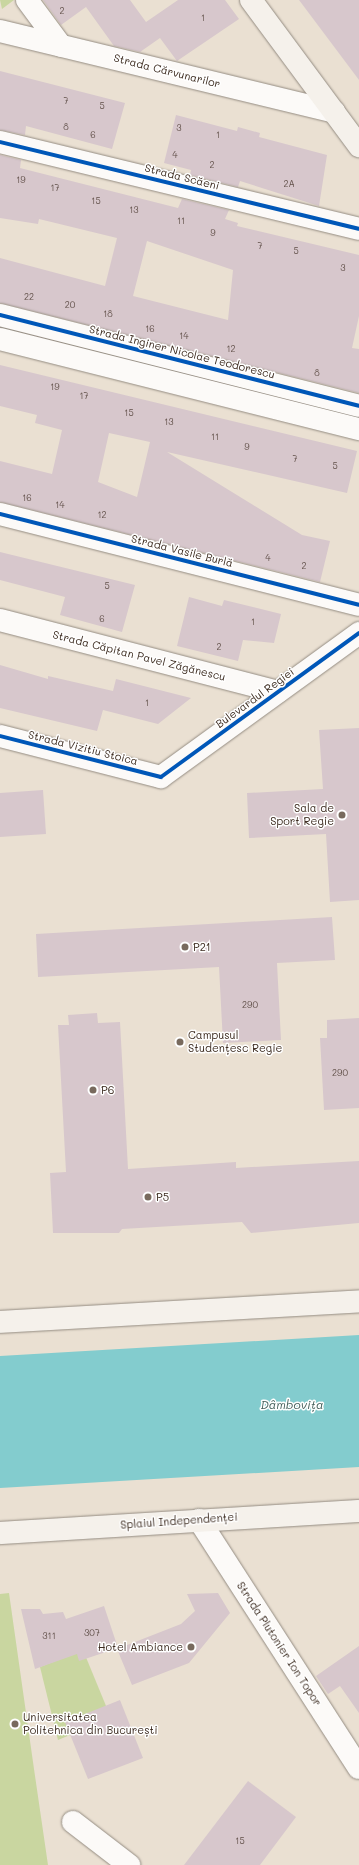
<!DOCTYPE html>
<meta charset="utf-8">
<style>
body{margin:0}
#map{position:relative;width:359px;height:1865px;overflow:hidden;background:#eae0d2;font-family:Mali,sans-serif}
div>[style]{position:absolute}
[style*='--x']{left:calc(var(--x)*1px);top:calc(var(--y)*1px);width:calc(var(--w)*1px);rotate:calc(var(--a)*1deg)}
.green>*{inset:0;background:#c9d6a0}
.water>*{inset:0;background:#83ccce}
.building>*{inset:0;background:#d7c7cc}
.roads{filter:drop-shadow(0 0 1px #948c82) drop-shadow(0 0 1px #948c82)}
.street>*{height:22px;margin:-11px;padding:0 11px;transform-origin:11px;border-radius:11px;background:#fcfaf8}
.secondary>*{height:22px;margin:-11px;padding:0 11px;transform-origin:11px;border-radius:11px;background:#f5f1eb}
.cycleway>*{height:4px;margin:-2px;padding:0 2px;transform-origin:2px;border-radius:2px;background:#0057b8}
.dots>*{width:11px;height:11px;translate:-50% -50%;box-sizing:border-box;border:2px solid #fff;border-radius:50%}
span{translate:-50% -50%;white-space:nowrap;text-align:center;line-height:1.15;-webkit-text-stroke:3px #fff;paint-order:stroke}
.number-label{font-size:9px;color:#62514a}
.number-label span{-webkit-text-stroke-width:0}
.street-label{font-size:11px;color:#3b2a1e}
.poi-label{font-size:11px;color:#3b2a1e}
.right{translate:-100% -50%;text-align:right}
.left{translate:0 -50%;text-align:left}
.water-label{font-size:12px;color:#45605b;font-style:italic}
</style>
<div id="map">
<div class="green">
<div style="clip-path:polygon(0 0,14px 0,2px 9px)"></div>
<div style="clip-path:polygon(9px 1593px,34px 1769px,48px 1865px,0 1865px,0 1594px)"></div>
<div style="clip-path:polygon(83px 1650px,111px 1718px,58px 1740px,40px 1667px)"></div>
</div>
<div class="water">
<div style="clip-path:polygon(359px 1335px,359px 1467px,0 1488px,0 1356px)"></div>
</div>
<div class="building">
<div style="clip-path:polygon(43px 0,130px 0,146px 22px,178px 0,225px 0,239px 19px,177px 61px,160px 38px,140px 52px,114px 46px,86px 7px,61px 25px)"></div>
<div style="clip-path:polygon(299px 0,359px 0,359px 80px)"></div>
<div style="clip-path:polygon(0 71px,125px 103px,112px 149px,26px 126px,25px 135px,0 130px)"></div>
<div style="clip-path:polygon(176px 115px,237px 131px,238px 127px,260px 133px,259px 137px,327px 155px,319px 206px,240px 181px,238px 187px,190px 175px,191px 170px,164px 163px)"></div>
<div style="clip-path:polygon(evenodd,0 155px,21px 160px,20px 168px,178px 208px,182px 199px,229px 210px,225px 219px,238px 223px,237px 226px,359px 255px,359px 316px,352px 348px,359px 349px,359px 393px,0 303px,0 258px,105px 286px,117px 238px,39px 219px,38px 224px,0 218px,0 155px,147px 241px,233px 270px,228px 320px,133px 296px,147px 241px)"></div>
<div style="clip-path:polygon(evenodd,0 365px,357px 451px,347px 493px,167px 452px,302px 535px,330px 541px,320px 582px,0 502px,0 461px,52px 474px,62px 430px,35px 423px,37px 415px,0 406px,0 365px,109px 433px,150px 442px,137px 497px,98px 482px,109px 433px)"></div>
<div style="clip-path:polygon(0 552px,135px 585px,122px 632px,60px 615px,65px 597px,0 580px)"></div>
<div style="clip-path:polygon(189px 597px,222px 606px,224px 600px,281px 614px,274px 643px,243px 640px,238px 661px,177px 646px)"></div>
<div style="clip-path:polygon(0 665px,48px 679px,48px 676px,113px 691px,116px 679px,191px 698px,158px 724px,103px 710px,97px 731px,0 708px)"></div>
<div style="clip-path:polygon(359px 728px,359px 900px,330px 902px,326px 834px,249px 838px,247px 793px,323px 789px,319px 730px)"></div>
<div style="clip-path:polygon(43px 790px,46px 834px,0 837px,0 793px)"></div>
<div style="clip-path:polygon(332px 917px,335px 960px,277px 963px,281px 1040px,223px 1043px,219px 967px,38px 977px,36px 934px)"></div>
<div style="clip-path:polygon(97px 1013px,98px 1023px,120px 1022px,128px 1169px,236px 1162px,236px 1168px,359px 1161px,359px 1223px,251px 1233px,242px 1222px,122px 1229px,119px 1233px,53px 1233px,50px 1173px,66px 1172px,58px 1025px,69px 1025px,68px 1015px)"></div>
<div style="clip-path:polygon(359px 1018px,359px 1108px,324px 1110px,320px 1038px,327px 1038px,327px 1020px)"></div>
<div style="clip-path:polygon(218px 1593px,230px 1613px,189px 1663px,132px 1685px,117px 1649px,181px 1624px,195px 1611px,187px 1594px)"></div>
<div style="clip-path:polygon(104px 1606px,118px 1648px,79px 1661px,77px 1654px,35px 1669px,21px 1609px,40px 1609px,43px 1614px,63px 1612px,66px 1619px)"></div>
<div style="clip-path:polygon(359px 1646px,359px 1713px,340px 1686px,328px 1694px,316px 1676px)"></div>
<div style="clip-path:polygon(120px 1700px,143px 1758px,88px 1779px,65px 1722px)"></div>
<div style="clip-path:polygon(248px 1781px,296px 1817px,260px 1865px,184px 1865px)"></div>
</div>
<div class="roads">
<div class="street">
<div style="--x:27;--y:0;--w:57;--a:53.5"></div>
<div style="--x:0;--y:31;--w:344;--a:13.6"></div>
<div style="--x:0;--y:142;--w:369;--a:13.6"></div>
<div style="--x:0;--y:315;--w:370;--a:14.2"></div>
<div style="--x:0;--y:339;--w:370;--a:14.1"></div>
<div style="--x:0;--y:514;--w:370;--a:14.2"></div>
<div style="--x:0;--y:620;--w:287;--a:14.5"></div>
<div style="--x:0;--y:736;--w:166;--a:14.3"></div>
<div style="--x:161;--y:777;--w:245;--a:-36"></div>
<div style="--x:199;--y:1520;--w:295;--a:57.2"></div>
<div style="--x:73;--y:1822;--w:71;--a:37.5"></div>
</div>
<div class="secondary">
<div style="--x:251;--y:0;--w:182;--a:53.5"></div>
<div style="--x:0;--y:1322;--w:360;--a:-3.3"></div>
<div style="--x:0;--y:1533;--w:360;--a:-3.5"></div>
</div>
</div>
<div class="cycleway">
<div style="--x:0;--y:142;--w:369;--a:13.6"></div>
<div style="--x:0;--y:315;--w:370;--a:14.2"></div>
<div style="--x:0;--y:514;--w:370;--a:14.2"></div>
<div style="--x:0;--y:736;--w:166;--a:14.3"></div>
<div style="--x:161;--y:777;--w:245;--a:-36"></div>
</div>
<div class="dots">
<div style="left:342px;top:815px;background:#786a5d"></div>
<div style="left:185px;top:947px;background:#786a5d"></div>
<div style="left:180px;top:1042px;background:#786a5d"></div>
<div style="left:93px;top:1090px;background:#786a5d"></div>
<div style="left:148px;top:1197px;background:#786a5d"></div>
<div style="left:191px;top:1647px;background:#786a5d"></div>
<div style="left:15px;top:1724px;background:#786a5d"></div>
</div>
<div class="number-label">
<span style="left:62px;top:11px">2</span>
<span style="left:203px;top:18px">1</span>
<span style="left:66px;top:101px">7</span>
<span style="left:102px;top:106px">5</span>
<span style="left:66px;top:127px">8</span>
<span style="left:179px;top:128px">3</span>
<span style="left:93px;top:135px">6</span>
<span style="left:218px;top:135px">1</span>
<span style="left:175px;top:155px">4</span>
<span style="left:212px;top:165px">2</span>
<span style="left:21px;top:180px">19</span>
<span style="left:289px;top:184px">2A</span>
<span style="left:55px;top:188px">17</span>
<span style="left:96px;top:201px">15</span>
<span style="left:134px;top:210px">13</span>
<span style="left:181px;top:221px">11</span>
<span style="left:213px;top:233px">9</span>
<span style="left:260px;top:246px">7</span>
<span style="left:296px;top:251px">5</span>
<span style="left:343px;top:268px">3</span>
<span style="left:29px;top:297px">22</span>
<span style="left:70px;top:305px">20</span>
<span style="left:108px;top:314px">18</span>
<span style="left:150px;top:329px">16</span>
<span style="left:184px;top:336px">14</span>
<span style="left:231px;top:349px">12</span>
<span style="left:317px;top:373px">8</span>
<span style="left:55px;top:387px">19</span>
<span style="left:84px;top:396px">17</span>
<span style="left:129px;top:413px">15</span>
<span style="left:169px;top:422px">13</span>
<span style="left:215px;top:437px">11</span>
<span style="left:247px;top:447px">9</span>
<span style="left:295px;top:459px">7</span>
<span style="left:335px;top:466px">5</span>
<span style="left:27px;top:498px">16</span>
<span style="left:60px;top:505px">14</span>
<span style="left:102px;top:515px">12</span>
<span style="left:268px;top:558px">4</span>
<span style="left:304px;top:566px">2</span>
<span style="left:107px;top:586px">5</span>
<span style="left:102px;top:619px">6</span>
<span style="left:253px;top:622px">1</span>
<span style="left:219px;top:647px">2</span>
<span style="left:147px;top:703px">1</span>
<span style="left:250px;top:1005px">290</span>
<span style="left:340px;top:1073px">290</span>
<span style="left:92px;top:1633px">307</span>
<span style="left:49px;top:1636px">311</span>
<span style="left:240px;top:1841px">15</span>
</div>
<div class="street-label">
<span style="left:167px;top:71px;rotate:14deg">Strada Cărvunarilor</span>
<span style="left:182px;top:177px;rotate:14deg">Strada Scăeni</span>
<span style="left:182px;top:352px;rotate:14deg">Strada Inginer Nicolae Teodorescu</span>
<span style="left:182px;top:551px;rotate:14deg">Strada Vasile Burlă</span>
<span style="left:139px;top:656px;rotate:14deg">Strada Căpitan Pavel Zăgănescu</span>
<span style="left:255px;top:698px;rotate:-36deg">Bulevardul Regiei</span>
<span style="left:83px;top:748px;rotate:14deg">Strada Vizitiu Stoica</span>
<span style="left:179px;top:1521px;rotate:-4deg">Splaiul Independenței</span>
<span style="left:279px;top:1644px;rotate:57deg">Strada Plutonier Ion Topor</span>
</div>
<div class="poi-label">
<span class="right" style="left:334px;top:815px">Sala de<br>Sport Regie</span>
<span class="left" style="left:193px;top:947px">P21</span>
<span class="left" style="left:188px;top:1042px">Campusul<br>Studențesc Regie</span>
<span class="left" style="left:101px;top:1090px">P6</span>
<span class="left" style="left:156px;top:1197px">P5</span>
<span class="right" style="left:183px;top:1647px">Hotel Ambiance</span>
<span class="left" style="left:23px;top:1724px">Universitatea<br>Politehnica din București</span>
</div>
<div class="water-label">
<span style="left:292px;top:1405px">Dâmbovița</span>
</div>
</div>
